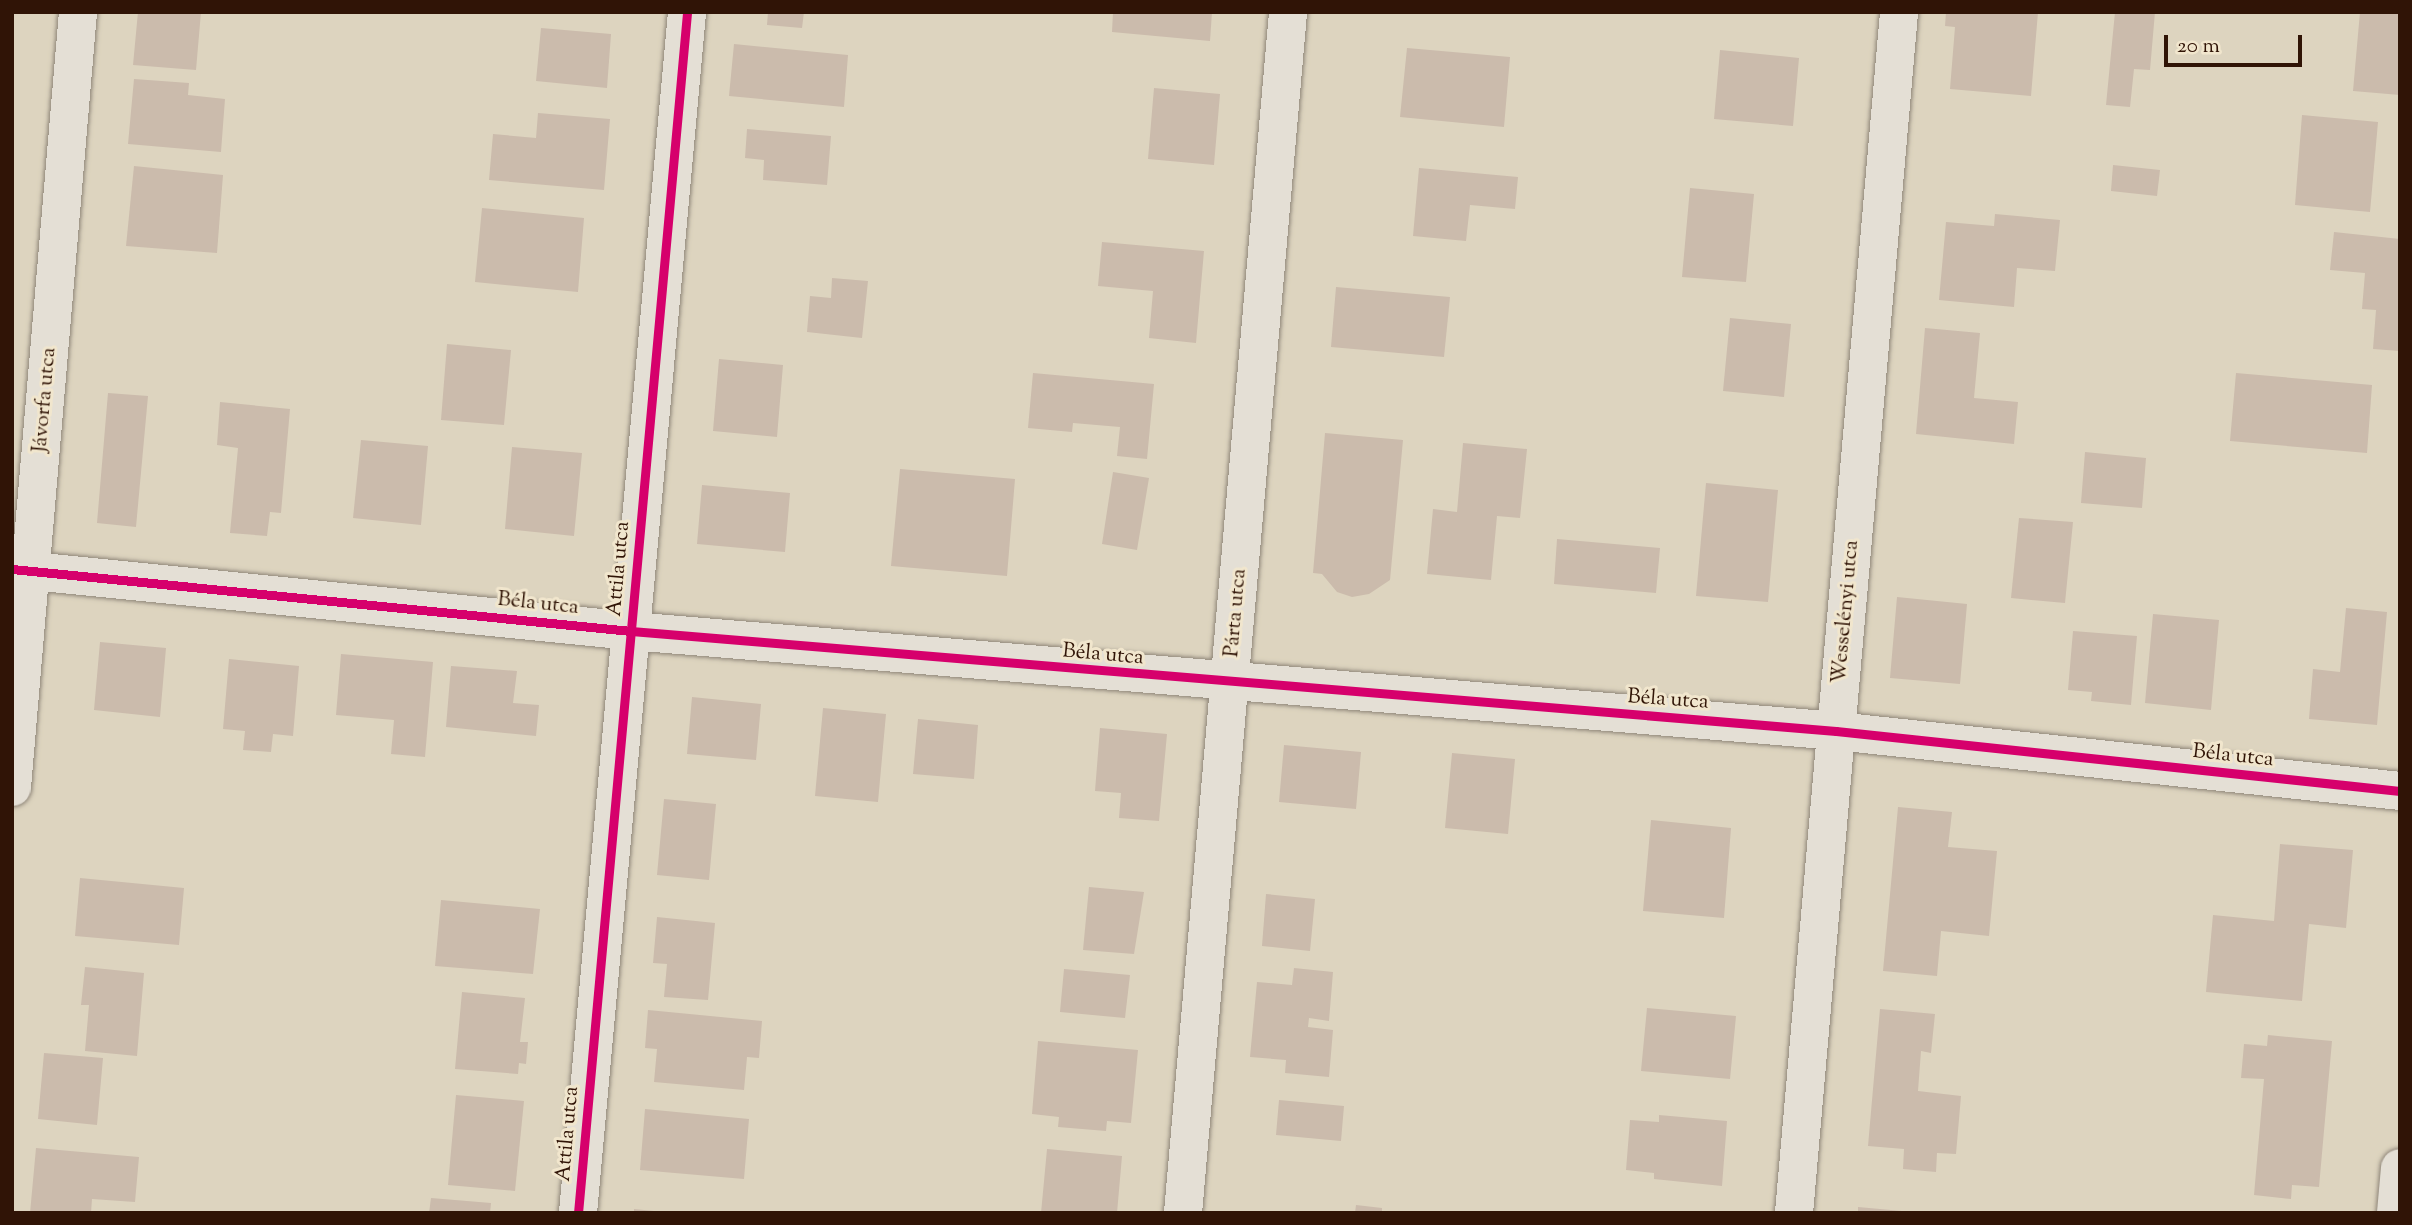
<!DOCTYPE html>
<meta charset="utf-8">
<style>
body{margin:0}
#map{position:relative;width:2412px;height:1225px;overflow:hidden;background:#ddd4bf;font-family:"Sorts Mill Goudy",serif}
div>[style]{position:absolute}
[style*='--x']{left:calc(var(--x)*1px);top:calc(var(--y)*1px);width:calc(var(--w)*1px);rotate:calc(var(--a)*1deg)}
.building>*{inset:0;background:#cbbbac}
.roads{filter:drop-shadow(0 0 2px #8f8679) drop-shadow(0 0 2px #8f8679)}
.minor>*{height:38px;margin:-19px;padding:0 19px;transform-origin:19px;border-radius:19px;background:#e4dfd5}
.cycleway>*{height:9px;margin:-4.5px;padding:0 4.5px;transform-origin:4.5px;border-radius:4.5px;background:#d6006c}
span{translate:-50% -50%;white-space:nowrap;text-align:center;line-height:1.15;-webkit-text-stroke:6px #f1e6cd;paint-order:stroke}
.street-label{font-size:21px;color:#301406}
.frame{position:absolute;inset:0;border:14px solid #301406;pointer-events:none}
.scale{position:absolute;left:2164px;top:35px;width:138px;height:32px;box-sizing:border-box;border:4px solid #301406;border-top:0;padding-left:9px;font-size:21px;line-height:24px;white-space:nowrap;color:#301406;-webkit-text-stroke:5px #f1e6cd;paint-order:stroke}
</style>
<div id="map">
<div class="building">
<div style="clip-path:polygon(138px 12px,201px 12px,196px 70px,133px 65px)"></div>
<div style="clip-path:polygon(768px 12px,804px 12px,802px 28px,767px 25px)"></div>
<div style="clip-path:polygon(1113px 12px,1212px 12px,1210px 41px,1112px 32px)"></div>
<div style="clip-path:polygon(1946px 12px,2038px 12px,2031px 96px,1950px 89px,1955px 27px,1945px 26px)"></div>
<div style="clip-path:polygon(2115px 12px,2155px 12px,2150px 70px,2134px 69px,2130px 107px,2106px 105px)"></div>
<div style="clip-path:polygon(2360px 12px,2400px 12px,2400px 95px,2353px 91px)"></div>
<div style="clip-path:polygon(541px 28px,611px 34px,607px 88px,536px 81px)"></div>
<div style="clip-path:polygon(734px 44px,848px 55px,844px 107px,729px 96px)"></div>
<div style="clip-path:polygon(1407px 48px,1510px 57px,1504px 127px,1400px 117px)"></div>
<div style="clip-path:polygon(1720px 50px,1799px 58px,1793px 126px,1714px 119px)"></div>
<div style="clip-path:polygon(134px 79px,189px 83px,188px 95px,225px 99px,221px 152px,128px 144px)"></div>
<div style="clip-path:polygon(1154px 88px,1220px 94px,1214px 165px,1148px 159px)"></div>
<div style="clip-path:polygon(538px 113px,610px 119px,604px 190px,489px 180px,493px 134px,536px 138px)"></div>
<div style="clip-path:polygon(2302px 115px,2378px 122px,2370px 212px,2295px 205px)"></div>
<div style="clip-path:polygon(747px 129px,831px 136px,827px 185px,763px 180px,764px 160px,745px 158px)"></div>
<div style="clip-path:polygon(2113px 165px,2160px 170px,2157px 196px,2111px 191px)"></div>
<div style="clip-path:polygon(134px 166px,223px 175px,217px 253px,126px 246px)"></div>
<div style="clip-path:polygon(1419px 168px,1518px 177px,1515px 209px,1470px 205px,1466px 241px,1413px 236px)"></div>
<div style="clip-path:polygon(1690px 188px,1754px 194px,1746px 282px,1682px 277px)"></div>
<div style="clip-path:polygon(482px 208px,584px 218px,578px 292px,475px 282px)"></div>
<div style="clip-path:polygon(1995px 214px,2060px 220px,2055px 271px,2017px 268px,2014px 307px,1939px 300px,1946px 222px,1994px 226px)"></div>
<div style="clip-path:polygon(2334px 232px,2400px 239px,2400px 351px,2373px 349px,2376px 310px,2362px 309px,2365px 273px,2330px 270px)"></div>
<div style="clip-path:polygon(1102px 242px,1204px 251px,1196px 343px,1149px 338px,1153px 291px,1098px 286px)"></div>
<div style="clip-path:polygon(832px 278px,868px 281px,862px 338px,807px 332px,810px 296px,831px 298px)"></div>
<div style="clip-path:polygon(1336px 287px,1450px 297px,1444px 357px,1331px 347px)"></div>
<div style="clip-path:polygon(1730px 318px,1791px 324px,1784px 397px,1723px 391px)"></div>
<div style="clip-path:polygon(1925px 328px,1980px 333px,1974px 398px,2018px 402px,2014px 444px,1916px 434px)"></div>
<div style="clip-path:polygon(447px 344px,511px 350px,504px 425px,441px 420px)"></div>
<div style="clip-path:polygon(719px 359px,783px 365px,777px 437px,713px 431px)"></div>
<div style="clip-path:polygon(1033px 373px,1154px 384px,1147px 459px,1117px 456px,1120px 427px,1073px 423px,1072px 432px,1028px 428px)"></div>
<div style="clip-path:polygon(2236px 373px,2372px 385px,2367px 453px,2230px 441px)"></div>
<div style="clip-path:polygon(108px 393px,148px 396px,136px 527px,97px 523px)"></div>
<div style="clip-path:polygon(220px 402px,290px 409px,281px 513px,270px 512px,267px 536px,230px 533px,238px 448px,217px 445px)"></div>
<div style="clip-path:polygon(1325px 433px,1403px 440px,1390px 580px,1369px 594px,1352px 597px,1337px 592px,1322px 574px,1313px 573px)"></div>
<div style="clip-path:polygon(361px 440px,428px 446px,421px 525px,353px 518px)"></div>
<div style="clip-path:polygon(1463px 443px,1527px 449px,1520px 518px,1497px 516px,1491px 580px,1427px 574px,1433px 509px,1457px 512px)"></div>
<div style="clip-path:polygon(512px 447px,582px 453px,574px 536px,505px 529px)"></div>
<div style="clip-path:polygon(2085px 452px,2146px 458px,2142px 508px,2081px 503px)"></div>
<div style="clip-path:polygon(900px 469px,1015px 479px,1007px 576px,891px 566px)"></div>
<div style="clip-path:polygon(1113px 472px,1149px 478px,1137px 550px,1102px 544px)"></div>
<div style="clip-path:polygon(1706px 483px,1778px 490px,1768px 602px,1696px 596px)"></div>
<div style="clip-path:polygon(702px 485px,790px 493px,785px 552px,697px 544px)"></div>
<div style="clip-path:polygon(2019px 518px,2073px 522px,2065px 603px,2011px 598px)"></div>
<div style="clip-path:polygon(1557px 539px,1660px 548px,1656px 593px,1554px 584px)"></div>
<div style="clip-path:polygon(1897px 597px,1967px 604px,1960px 684px,1890px 678px)"></div>
<div style="clip-path:polygon(2346px 608px,2387px 612px,2377px 725px,2309px 719px,2313px 669px,2340px 672px)"></div>
<div style="clip-path:polygon(2153px 614px,2219px 620px,2211px 710px,2145px 703px)"></div>
<div style="clip-path:polygon(2073px 631px,2137px 636px,2131px 705px,2091px 701px,2092px 692px,2068px 690px)"></div>
<div style="clip-path:polygon(100px 642px,166px 648px,160px 717px,94px 710px)"></div>
<div style="clip-path:polygon(341px 654px,433px 662px,425px 757px,391px 754px,394px 720px,336px 715px)"></div>
<div style="clip-path:polygon(229px 659px,299px 666px,293px 736px,273px 734px,271px 752px,243px 750px,245px 731px,223px 729px)"></div>
<div style="clip-path:polygon(451px 666px,517px 671px,513px 703px,539px 705px,536px 736px,446px 727px)"></div>
<div style="clip-path:polygon(692px 697px,761px 704px,756px 760px,687px 754px)"></div>
<div style="clip-path:polygon(823px 708px,886px 714px,878px 802px,815px 796px)"></div>
<div style="clip-path:polygon(918px 719px,978px 725px,974px 779px,913px 774px)"></div>
<div style="clip-path:polygon(1100px 728px,1167px 734px,1159px 821px,1119px 818px,1121px 793px,1095px 791px)"></div>
<div style="clip-path:polygon(1284px 745px,1361px 752px,1356px 809px,1279px 802px)"></div>
<div style="clip-path:polygon(1452px 753px,1515px 759px,1508px 834px,1445px 828px)"></div>
<div style="clip-path:polygon(664px 799px,716px 804px,709px 880px,657px 875px)"></div>
<div style="clip-path:polygon(1898px 807px,1952px 812px,1948px 847px,1997px 851px,1989px 936px,1941px 931px,1937px 976px,1883px 971px)"></div>
<div style="clip-path:polygon(1651px 820px,1731px 828px,1724px 918px,1643px 911px)"></div>
<div style="clip-path:polygon(2280px 844px,2353px 850px,2346px 928px,2309px 924px,2302px 1001px,2206px 992px,2213px 915px,2274px 921px)"></div>
<div style="clip-path:polygon(80px 878px,184px 888px,179px 945px,75px 936px)"></div>
<div style="clip-path:polygon(1089px 887px,1144px 892px,1134px 954px,1083px 950px)"></div>
<div style="clip-path:polygon(1266px 894px,1315px 899px,1310px 951px,1262px 946px)"></div>
<div style="clip-path:polygon(441px 900px,540px 909px,533px 974px,435px 966px)"></div>
<div style="clip-path:polygon(657px 917px,715px 923px,708px 1000px,664px 997px,667px 964px,653px 963px)"></div>
<div style="clip-path:polygon(85px 967px,144px 973px,137px 1056px,85px 1051px,89px 1005px,81px 1005px)"></div>
<div style="clip-path:polygon(1294px 968px,1333px 972px,1329px 1021px,1309px 1018px,1308px 1027px,1333px 1030px,1329px 1077px,1285px 1073px,1286px 1060px,1250px 1057px,1257px 982px,1292px 985px)"></div>
<div style="clip-path:polygon(1064px 969px,1130px 975px,1125px 1018px,1060px 1012px)"></div>
<div style="clip-path:polygon(462px 992px,525px 998px,520px 1042px,528px 1042px,526px 1064px,519px 1063px,518px 1074px,455px 1069px)"></div>
<div style="clip-path:polygon(1647px 1008px,1736px 1016px,1730px 1079px,1641px 1071px)"></div>
<div style="clip-path:polygon(1880px 1009px,1935px 1014px,1931px 1053px,1921px 1051px,1918px 1091px,1961px 1096px,1956px 1154px,1937px 1153px,1936px 1172px,1903px 1169px,1904px 1149px,1868px 1146px)"></div>
<div style="clip-path:polygon(648px 1010px,762px 1021px,759px 1058px,747px 1057px,744px 1090px,654px 1082px,657px 1049px,645px 1048px)"></div>
<div style="clip-path:polygon(2268px 1035px,2332px 1041px,2319px 1187px,2292px 1185px,2291px 1199px,2254px 1195px,2264px 1079px,2241px 1078px,2244px 1044px,2267px 1046px)"></div>
<div style="clip-path:polygon(1038px 1041px,1138px 1050px,1131px 1123px,1107px 1121px,1106px 1131px,1058px 1127px,1059px 1117px,1032px 1114px)"></div>
<div style="clip-path:polygon(44px 1053px,103px 1058px,97px 1125px,38px 1119px)"></div>
<div style="clip-path:polygon(456px 1095px,524px 1101px,515px 1191px,448px 1185px)"></div>
<div style="clip-path:polygon(1279px 1100px,1344px 1106px,1341px 1141px,1276px 1135px)"></div>
<div style="clip-path:polygon(645px 1109px,749px 1119px,744px 1179px,640px 1170px)"></div>
<div style="clip-path:polygon(1659px 1115px,1727px 1121px,1722px 1186px,1654px 1179px,1654px 1173px,1626px 1170px,1630px 1120px,1659px 1122px)"></div>
<div style="clip-path:polygon(36px 1148px,139px 1157px,135px 1202px,92px 1199px,91px 1213px,30px 1213px)"></div>
<div style="clip-path:polygon(1047px 1149px,1122px 1156px,1117px 1213px,1041px 1213px)"></div>
<div style="clip-path:polygon(431px 1198px,491px 1203px,490px 1213px,429px 1213px)"></div>
<div style="clip-path:polygon(1356px 1205px,1382px 1208px,1382px 1213px,1355px 1213px)"></div>
<div style="clip-path:polygon(1858px 1207px,1902px 1211px,1902px 1213px,1858px 1213px)"></div>
<div style="clip-path:polygon(634px 1209px,654px 1211px,654px 1213px,634px 1213px)"></div>
</div>
<div class="roads">
<div class="minor">
<div style="--x:12;--y:569;--w:622;--a:5.72"></div>
<div style="--x:631;--y:631;--w:1209;--a:4.74"></div>
<div style="--x:1836;--y:731;--w:567;--a:6.07"></div>
<div style="--x:12;--y:787;--w:778;--a:-85.13"></div>
<div style="--x:578;--y:1213;--w:1206;--a:-84.81"></div>
<div style="--x:1183;--y:1213;--w:1206;--a:-85"></div>
<div style="--x:1794;--y:1213;--w:1206;--a:-85"></div>
<div style="--x:2396;--y:1213;--w:45;--a:-84.9"></div>
</div>
</div>
<div class="cycleway">
<div style="--x:12;--y:569;--w:622;--a:5.72"></div>
<div style="--x:631;--y:631;--w:1209;--a:4.74"></div>
<div style="--x:1836;--y:731;--w:567;--a:6.07"></div>
<div style="--x:578;--y:1213;--w:1206;--a:-84.81"></div>
</div>
<div class="street-label">
<span style="left:45px;top:400px;rotate:-85deg">Jávorfa utca</span>
<span style="left:619px;top:569px;rotate:-85deg">Attila utca</span>
<span style="left:538px;top:604px;rotate:6deg">Béla utca</span>
<span style="left:1846px;top:612px;rotate:-85deg">Wesselényi utca</span>
<span style="left:1236px;top:613px;rotate:-85deg">Párta utca</span>
<span style="left:1103px;top:655px;rotate:5deg">Béla utca</span>
<span style="left:1668px;top:700px;rotate:4deg">Béla utca</span>
<span style="left:2233px;top:756px;rotate:6deg">Béla utca</span>
<span style="left:568px;top:1134px;rotate:-85deg">Attila utca</span>
</div>
<div class="frame"></div>
<div class="scale">20 m</div>
</div>
